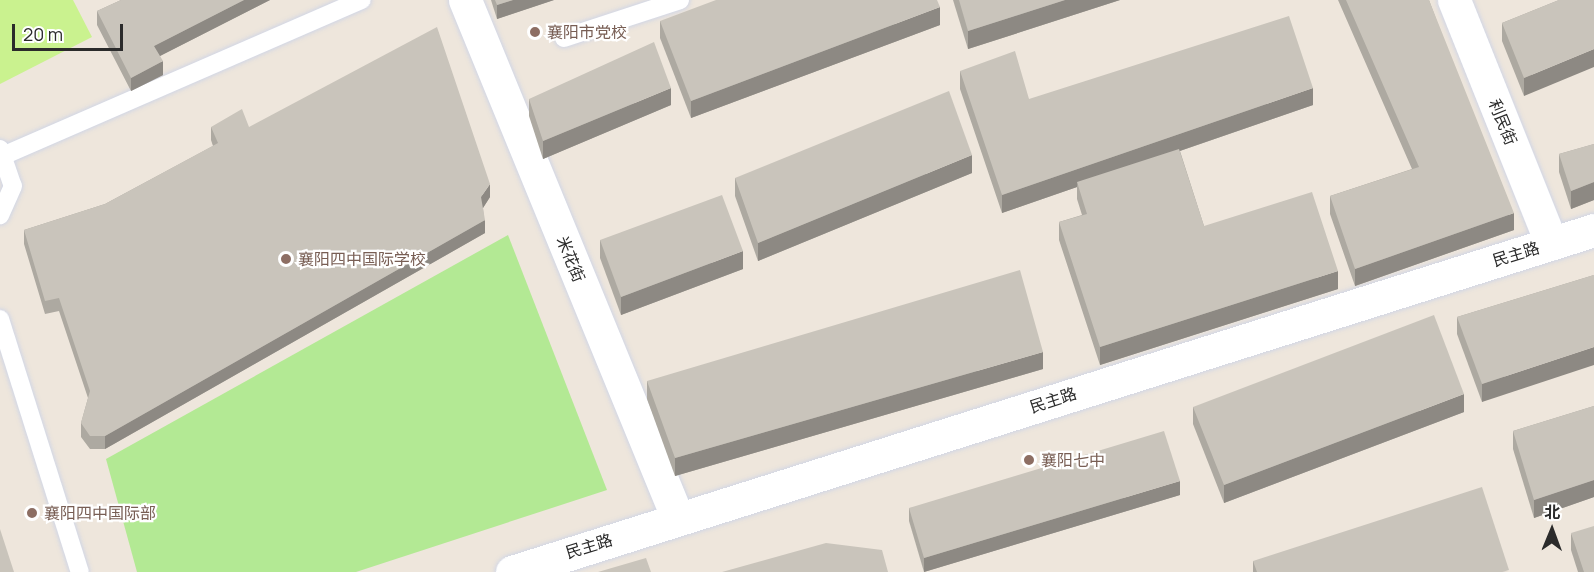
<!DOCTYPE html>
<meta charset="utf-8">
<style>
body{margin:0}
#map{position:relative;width:1594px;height:572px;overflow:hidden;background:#eee6dc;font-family:Manrope,"Noto Sans SC",sans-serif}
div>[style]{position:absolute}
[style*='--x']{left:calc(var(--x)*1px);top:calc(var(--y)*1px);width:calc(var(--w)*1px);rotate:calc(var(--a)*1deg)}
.green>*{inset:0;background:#b3e994}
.pitch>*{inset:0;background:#caf28f}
.roads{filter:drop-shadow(0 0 2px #d1d6e5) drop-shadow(0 0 2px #d1d6e5)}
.service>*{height:18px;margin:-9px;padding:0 9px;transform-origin:9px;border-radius:9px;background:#fff}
.minor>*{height:33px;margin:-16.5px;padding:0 16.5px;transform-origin:16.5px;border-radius:16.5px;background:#fff}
.wall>*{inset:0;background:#ada9a1}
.shaded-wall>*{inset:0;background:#8d8983}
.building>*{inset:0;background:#c9c4bb}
.dots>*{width:16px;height:16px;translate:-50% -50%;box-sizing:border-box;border:3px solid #fff;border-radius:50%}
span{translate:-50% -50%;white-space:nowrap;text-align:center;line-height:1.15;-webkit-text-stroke:4.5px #fff;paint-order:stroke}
.education-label{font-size:16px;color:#785e54}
.left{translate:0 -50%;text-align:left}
.street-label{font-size:16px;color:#2b2b2b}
.north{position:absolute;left:1522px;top:500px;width:60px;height:60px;-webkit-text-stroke:4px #fff;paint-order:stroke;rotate:1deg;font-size:16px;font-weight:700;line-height:24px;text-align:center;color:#2b2b2b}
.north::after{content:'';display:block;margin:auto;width:21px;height:27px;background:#2b2b2b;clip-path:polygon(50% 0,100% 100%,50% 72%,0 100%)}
.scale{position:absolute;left:12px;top:24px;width:111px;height:27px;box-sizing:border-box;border:3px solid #2b2b2b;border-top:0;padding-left:8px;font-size:18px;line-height:21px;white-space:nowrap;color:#2b2b2b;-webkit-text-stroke:4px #fff;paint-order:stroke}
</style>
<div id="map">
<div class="green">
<div style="clip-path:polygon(508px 235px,607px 490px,356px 572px,137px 572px,106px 459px)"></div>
</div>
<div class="pitch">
<div style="clip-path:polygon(0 0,73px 0,92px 37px,0 84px)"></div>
</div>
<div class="roads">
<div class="service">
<div style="--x:564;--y:38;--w:122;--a:-18.1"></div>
<div style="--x:0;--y:149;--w:39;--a:71"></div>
<div style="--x:13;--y:186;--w:32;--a:114"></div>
<div style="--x:5;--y:155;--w:389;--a:-23.5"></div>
<div style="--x:0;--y:319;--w:265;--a:72.5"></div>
</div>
<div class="minor">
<div style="--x:465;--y:0;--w:561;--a:67.69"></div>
<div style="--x:1454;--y:0;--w:262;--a:68.2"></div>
<div style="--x:512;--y:572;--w:1135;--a:-17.54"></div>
</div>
</div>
<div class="wall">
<div style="clip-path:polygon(121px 0,270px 0,160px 56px,163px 75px,131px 91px,97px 25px,97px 11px)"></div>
<div style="clip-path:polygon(491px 0,554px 0,497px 19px)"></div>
<div style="clip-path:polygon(953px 0,1120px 0,968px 49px)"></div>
<div style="clip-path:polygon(1338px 0,1429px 0,1514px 230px,1355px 286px,1330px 214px,1330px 196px,1412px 169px)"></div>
<div style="clip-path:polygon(1559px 0,1524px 96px,1502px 41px,1502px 23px)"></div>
<div style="clip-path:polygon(660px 21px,940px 25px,691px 118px,660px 38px)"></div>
<div style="clip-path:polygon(960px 71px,1029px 99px,1313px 105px,1180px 151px,1204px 226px,1338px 289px,1100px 365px,1059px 240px,1059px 222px,1082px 215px,1077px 199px,1077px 187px,1002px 213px,960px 89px)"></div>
<div style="clip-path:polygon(529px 99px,671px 105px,543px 159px,529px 116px)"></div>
<div style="clip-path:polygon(211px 127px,249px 127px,490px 197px,483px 208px,485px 233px,105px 449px,90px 449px,81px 437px,81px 423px,88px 398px,59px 311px,45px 314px,24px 244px,24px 230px,105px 204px,213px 146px,211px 140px)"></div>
<div style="clip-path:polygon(1594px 144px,1594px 200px,1571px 209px,1559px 172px,1559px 154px)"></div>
<div style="clip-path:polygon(972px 173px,758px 261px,735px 196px,735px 178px)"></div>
<div style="clip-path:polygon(600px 240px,743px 269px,621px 315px,600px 258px)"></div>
<div style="clip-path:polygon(1594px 275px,1482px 402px,1457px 334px,1457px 317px)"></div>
<div style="clip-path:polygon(1043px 369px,675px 476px,647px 399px,647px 381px)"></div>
<div style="clip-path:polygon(1594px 406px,1594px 497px,1534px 518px,1513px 449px,1513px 431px)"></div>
<div style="clip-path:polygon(1193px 407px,1464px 412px,1224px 503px,1193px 424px)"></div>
<div style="clip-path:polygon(1180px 495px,924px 572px,909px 521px,909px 508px)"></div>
<div style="clip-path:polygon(1571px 533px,1594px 572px,1578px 572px,1571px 550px)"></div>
<div style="clip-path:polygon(1253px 561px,1509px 572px,1253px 572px)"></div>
</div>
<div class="shaded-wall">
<div style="clip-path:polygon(244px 0,270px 0,154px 59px,154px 46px)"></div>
<div style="clip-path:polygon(513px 0,554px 0,497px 19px,497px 5px)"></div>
<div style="clip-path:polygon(1065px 0,1120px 0,968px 49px,968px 31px)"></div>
<div style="clip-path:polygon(940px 7px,940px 25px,691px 118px,691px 101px)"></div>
<div style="clip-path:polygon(1594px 49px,1594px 67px,1524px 96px,1524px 78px)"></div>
<div style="clip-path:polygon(163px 61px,163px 75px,131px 91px,131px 78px)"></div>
<div style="clip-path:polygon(671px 88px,671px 105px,543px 159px,543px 141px)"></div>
<div style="clip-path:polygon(1313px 88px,1313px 105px,1078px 186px,1077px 182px,1077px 187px,1002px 213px,1002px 195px)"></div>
<div style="clip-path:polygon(972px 155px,972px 173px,758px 261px,758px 243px)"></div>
<div style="clip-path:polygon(1594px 182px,1594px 200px,1571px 209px,1571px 191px)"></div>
<div style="clip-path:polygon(490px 184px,490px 197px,481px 211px,481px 197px)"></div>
<div style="clip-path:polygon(1514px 213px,1514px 230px,1355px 286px,1355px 269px)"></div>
<div style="clip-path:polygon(485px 220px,485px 233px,105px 449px,105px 436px)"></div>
<div style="clip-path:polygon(743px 251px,743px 269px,621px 315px,621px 297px)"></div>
<div style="clip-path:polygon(1338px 271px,1338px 289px,1100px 365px,1100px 347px)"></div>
<div style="clip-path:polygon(1594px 347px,1594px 365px,1482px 402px,1482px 384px)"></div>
<div style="clip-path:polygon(1043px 352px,1043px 369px,675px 476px,675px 458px)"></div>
<div style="clip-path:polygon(1464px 394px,1464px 412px,1224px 503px,1224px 485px)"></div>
<div style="clip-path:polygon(1594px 480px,1594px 497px,1534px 518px,1534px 500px)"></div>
<div style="clip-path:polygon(1180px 481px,1180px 495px,924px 572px,924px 558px)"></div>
</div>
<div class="building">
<div style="clip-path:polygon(121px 0,244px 0,154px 46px,163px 61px,131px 78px,97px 11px)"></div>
<div style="clip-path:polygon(495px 0,513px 0,497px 5px)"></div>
<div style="clip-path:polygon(716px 0,937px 0,940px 7px,691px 101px,660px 21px)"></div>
<div style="clip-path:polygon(959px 0,1065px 0,968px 31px)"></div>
<div style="clip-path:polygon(1346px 0,1429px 0,1514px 213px,1355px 269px,1330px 196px,1419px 167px)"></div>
<div style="clip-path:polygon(1559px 0,1594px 0,1594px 49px,1524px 78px,1502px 23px)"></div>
<div style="clip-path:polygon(1289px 16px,1313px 88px,1002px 195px,960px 71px,1015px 51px,1029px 99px)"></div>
<div style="clip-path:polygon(437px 27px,490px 184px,481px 197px,485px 220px,105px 436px,90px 436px,81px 423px,90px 391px,59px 298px,45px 301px,24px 230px,105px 204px,218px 143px,211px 127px,242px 109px,249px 127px)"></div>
<div style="clip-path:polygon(654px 42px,671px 88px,543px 141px,529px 99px)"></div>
<div style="clip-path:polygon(949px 91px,972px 155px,758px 243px,735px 178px)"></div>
<div style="clip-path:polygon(1594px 144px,1594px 182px,1571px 191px,1559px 154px)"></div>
<div style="clip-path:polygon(1179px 149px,1204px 226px,1312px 192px,1338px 271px,1100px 347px,1059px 222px,1087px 214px,1077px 182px)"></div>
<div style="clip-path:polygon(722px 195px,743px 251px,621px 297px,600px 240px)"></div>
<div style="clip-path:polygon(1020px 270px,1043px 352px,675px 458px,647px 381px)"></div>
<div style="clip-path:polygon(1594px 275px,1594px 347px,1482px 384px,1457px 317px)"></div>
<div style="clip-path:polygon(1434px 315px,1464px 394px,1224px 485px,1193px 407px)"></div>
<div style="clip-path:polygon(1594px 406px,1594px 480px,1534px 500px,1513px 431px)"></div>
<div style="clip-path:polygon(1164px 431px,1180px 481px,924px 558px,909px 508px)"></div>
<div style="clip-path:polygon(1482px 487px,1509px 570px,1502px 572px,1257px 572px,1253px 561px)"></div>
<div style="clip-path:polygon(1594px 526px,1594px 572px,1584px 572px,1571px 533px)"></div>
<div style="clip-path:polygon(0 529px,14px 572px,0 572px)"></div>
<div style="clip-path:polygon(826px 543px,882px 550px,888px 572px,722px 572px)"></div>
<div style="clip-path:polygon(646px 558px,651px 572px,598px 572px)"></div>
</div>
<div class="dots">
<div style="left:535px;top:32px;background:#8d6e63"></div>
<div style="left:286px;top:259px;background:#8d6e63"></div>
<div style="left:1029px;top:460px;background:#8d6e63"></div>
<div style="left:32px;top:513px;background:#8d6e63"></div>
</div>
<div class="education-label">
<span class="left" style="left:547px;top:32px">襄阳市党校</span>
<span class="left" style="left:298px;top:259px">襄阳四中国际学校</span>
<span class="left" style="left:1041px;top:460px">襄阳七中</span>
<span class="left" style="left:44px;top:513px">襄阳四中国际部</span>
</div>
<div class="street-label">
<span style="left:1503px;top:122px;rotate:68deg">利民街</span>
<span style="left:1516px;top:254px;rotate:-17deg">民主路</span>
<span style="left:571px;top:259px;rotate:68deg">米花街</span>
<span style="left:1053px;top:400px;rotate:-18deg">民主路</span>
<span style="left:589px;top:546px;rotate:-17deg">民主路</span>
</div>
<div class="north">北</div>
<div class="scale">20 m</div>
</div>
